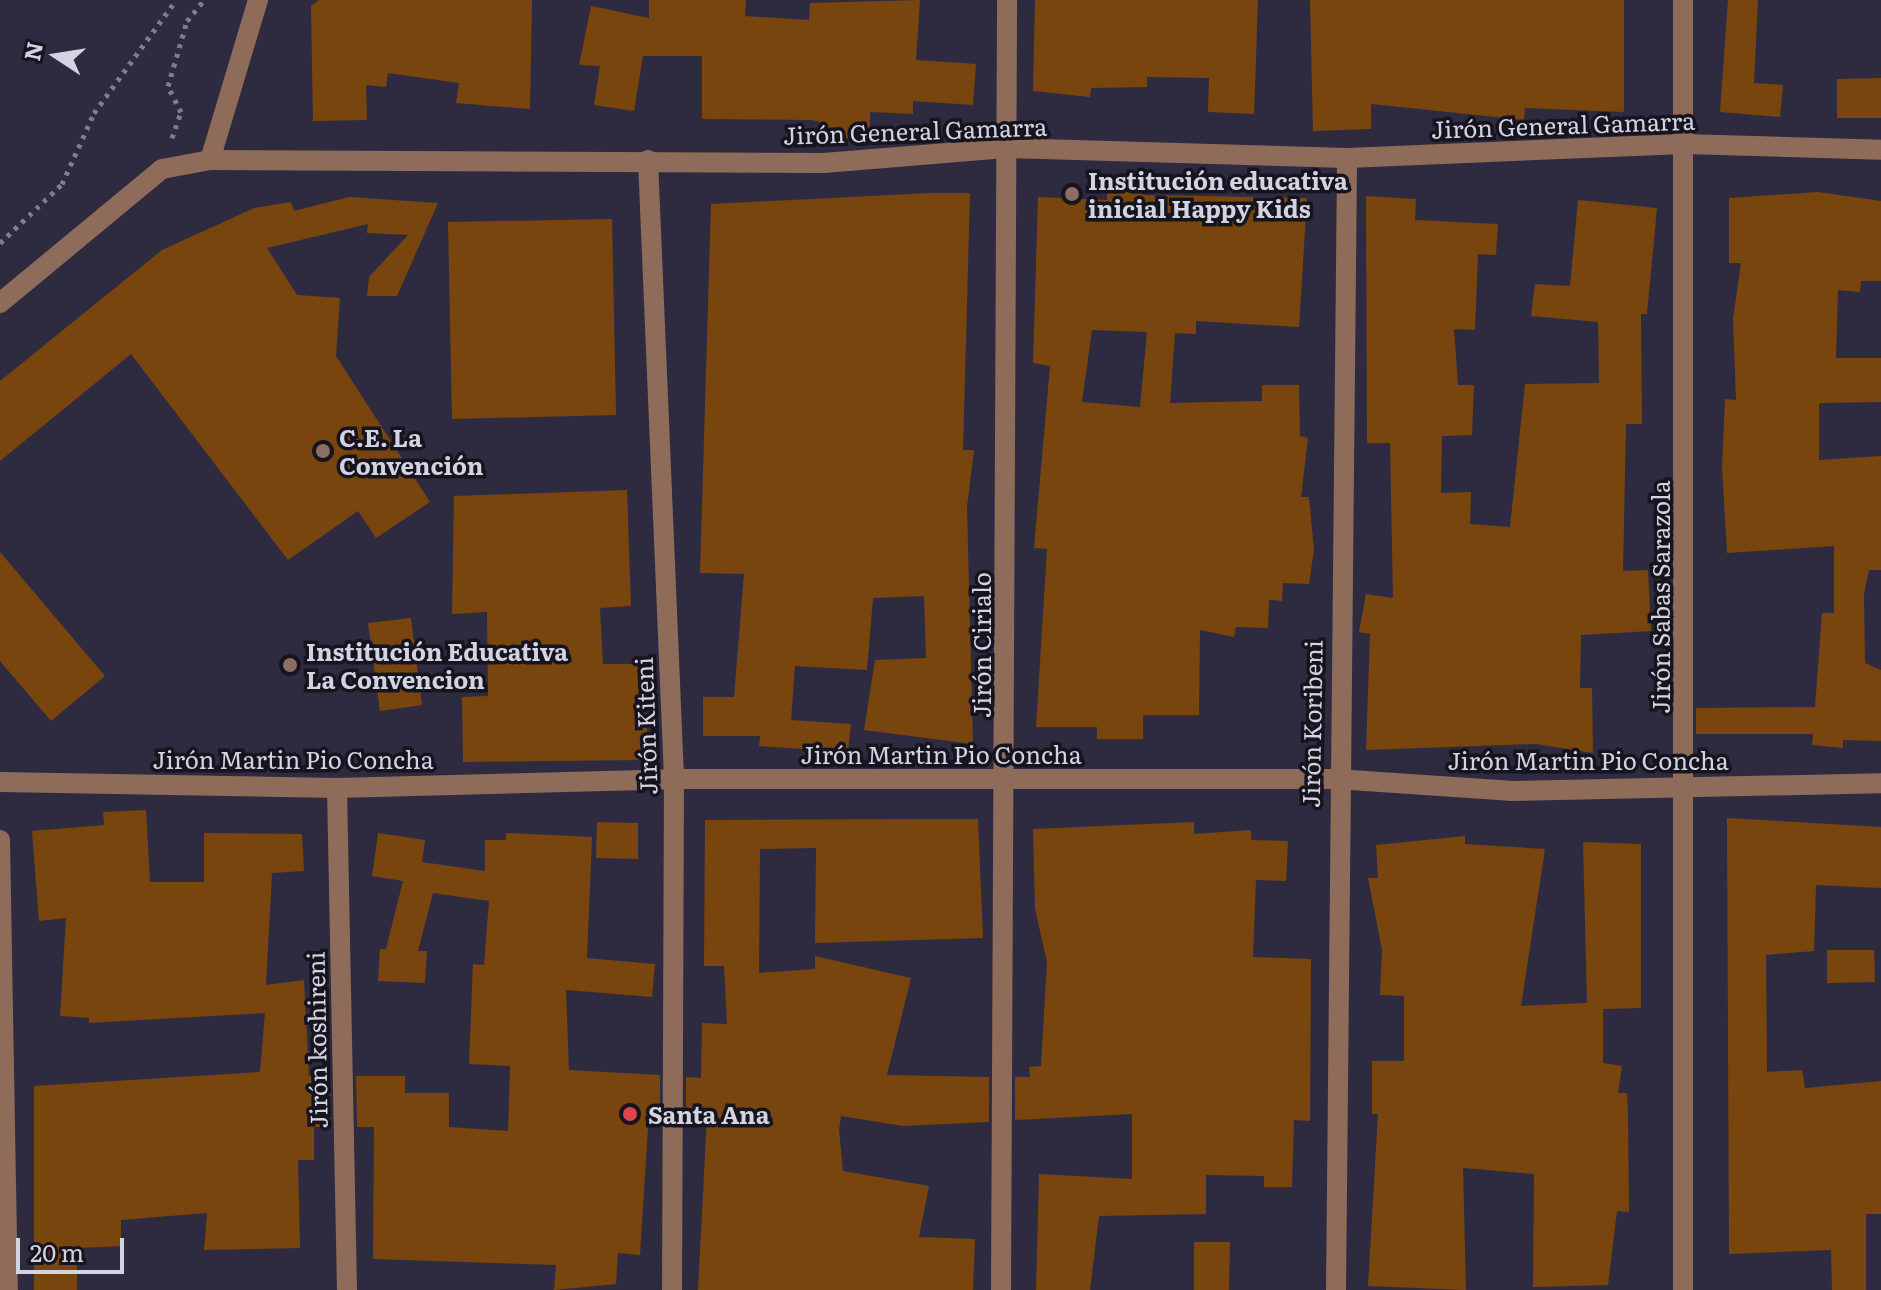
<!DOCTYPE html>
<meta charset="utf-8">
<style>
body{margin:0}
#map{position:relative;width:1881px;height:1290px;overflow:hidden;background:#2e2b40;font-family:Literata,serif}
div>[style]{position:absolute}
[style*='--x']{left:calc(var(--x)*1px);top:calc(var(--y)*1px);width:calc(var(--w)*1px);rotate:calc(var(--a)*1deg)}
.building>*{inset:0;background:#79450f}
.path>*{height:5px;margin-top:-2.5px;transform-origin:0;background:repeating-linear-gradient(90deg,#7e7c8e 0 4px,transparent 0 10px)}
.minor>*{height:20px;margin:-10px;padding:0 10px;transform-origin:10px;border-radius:10px;background:#8f6c59}
.dots>*{width:22px;height:22px;translate:-50% -50%;box-sizing:border-box;border:4px solid #16151f;border-radius:50%}
span{translate:-50% -50%;white-space:nowrap;text-align:center;line-height:1.15;-webkit-text-stroke:7px #16151f;paint-order:stroke}
.street-label{font-size:24px;color:#d4d3e1}
.poi-label{font-size:24px;color:#d4d3e1;font-weight:700}
.left{translate:0 -50%;text-align:left}
.north{position:absolute;left:16px;top:16px;width:80px;height:80px;-webkit-text-stroke:6px #16151f;paint-order:stroke;rotate:282deg;font-size:22px;font-weight:700;line-height:32px;text-align:center;color:#d4d3e1}
.north::after{content:'';display:block;margin:auto;width:28px;height:36px;background:#d4d3e1;clip-path:polygon(50% 0,100% 100%,50% 72%,0 100%)}
.scale{position:absolute;left:16px;top:1238px;width:108px;height:36px;box-sizing:border-box;border:4px solid #d4d3e1;border-top:0;padding-left:10px;font-size:24px;line-height:28px;white-space:nowrap;color:#d4d3e1;-webkit-text-stroke:6px #16151f;paint-order:stroke}
</style>
<div id="map">
<div class="building">
<div style="clip-path:polygon(319px 0,532px 0,530px 109px,456px 103px,459px 83px,388px 73px,386px 87px,366px 85px,367px 120px,313px 121px,311px 6px)"></div>
<div style="clip-path:polygon(649px 0,746px 0,745px 16px,809px 20px,810px 3px,920px 0,916px 60px,976px 64px,973px 105px,913px 101px,913px 114px,870px 112px,870px 138px,823px 139px,824px 123px,812px 120px,702px 119px,702px 56px,643px 56px,634px 111px,594px 105px,600px 66px,579px 65px,591px 6px,649px 18px)"></div>
<div style="clip-path:polygon(1035px 0,1258px 0,1254px 114px,1208px 112px,1209px 78px,1147px 77px,1147px 87px,1091px 88px,1090px 97px,1033px 91px)"></div>
<div style="clip-path:polygon(1310px 0,1624px 0,1624px 112px,1525px 108px,1524px 120px,1371px 104px,1371px 129px,1313px 131px)"></div>
<div style="clip-path:polygon(1728px 0,1758px 0,1754px 83px,1783px 85px,1780px 117px,1720px 112px)"></div>
<div style="clip-path:polygon(1881px 78px,1881px 118px,1837px 118px,1837px 79px)"></div>
<div style="clip-path:polygon(evenodd,1107px 187px,1142px 188px,1142px 195px,1307px 198px,1299px 327px,1196px 321px,1196px 334px,1175px 333px,1170px 403px,1262px 401px,1262px 385px,1299px 385px,1300px 436px,1308px 438px,1301px 497px,1309px 497px,1314px 550px,1309px 584px,1283px 583px,1282px 601px,1269px 600px,1268px 628px,1236px 627px,1234px 637px,1200px 630px,1199px 715px,1143px 715px,1143px 739px,1097px 739px,1097px 727px,1036px 727px,1047px 549px,1034px 548px,1050px 366px,1033px 363px,1038px 197px,1107px 200px,1107px 187px,1092px 330px,1147px 332px,1140px 407px,1082px 402px,1092px 330px)"></div>
<div style="clip-path:polygon(1818px 192px,1881px 201px,1881px 281px,1861px 281px,1860px 292px,1838px 290px,1836px 358px,1881px 358px,1881px 402px,1819px 403px,1819px 460px,1881px 456px,1881px 570px,1869px 570px,1864px 594px,1865px 663px,1881px 670px,1881px 741px,1843px 740px,1843px 748px,1812px 745px,1813px 734px,1696px 734px,1696px 708px,1815px 707px,1822px 613px,1834px 613px,1834px 546px,1727px 553px,1722px 467px,1725px 399px,1736px 400px,1733px 319px,1741px 263px,1729px 263px,1729px 198px)"></div>
<div style="clip-path:polygon(930px 193px,970px 193px,963px 450px,974px 450px,967px 507px,973px 744px,864px 730px,875px 660px,926px 658px,924px 596px,873px 598px,867px 670px,795px 666px,791px 720px,851px 724px,848px 752px,759px 746px,760px 736px,703px 736px,703px 697px,734px 697px,744px 574px,700px 573px,711px 204px)"></div>
<div style="clip-path:polygon(1366px 196px,1416px 199px,1415px 220px,1498px 224px,1496px 255px,1478px 254px,1475px 330px,1454px 329px,1458px 385px,1474px 385px,1472px 435px,1442px 436px,1441px 493px,1471px 492px,1470px 524px,1510px 527px,1525px 384px,1599px 383px,1598px 322px,1531px 316px,1535px 284px,1570px 286px,1578px 200px,1657px 208px,1647px 314px,1641px 314px,1642px 424px,1626px 424px,1623px 571px,1648px 570px,1651px 631px,1581px 635px,1580px 688px,1592px 688px,1593px 753px,1536px 744px,1366px 750px,1370px 634px,1359px 632px,1366px 594px,1393px 598px,1390px 443px,1367px 443px)"></div>
<div style="clip-path:polygon(349px 197px,438px 203px,397px 296px,367px 296px,369px 277px,408px 235px,367px 233px,368px 224px,267px 248px,297px 295px,340px 298px,336px 356px,430px 502px,376px 538px,358px 511px,288px 560px,131px 354px,0 461px,0 381px,162px 250px,254px 208px,291px 202px,294px 211px)"></div>
<div style="clip-path:polygon(612px 219px,616px 415px,452px 419px,448px 222px)"></div>
<div style="clip-path:polygon(627px 490px,631px 606px,600px 608px,603px 664px,647px 664px,647px 760px,463px 762px,462px 697px,488px 696px,487px 612px,452px 614px,454px 496px)"></div>
<div style="clip-path:polygon(0 552px,105px 676px,51px 721px,0 661px)"></div>
<div style="clip-path:polygon(411px 618px,422px 705px,380px 711px,368px 623px)"></div>
<div style="clip-path:polygon(146px 810px,150px 882px,204px 882px,204px 833px,302px 834px,304px 871px,272px 873px,266px 985px,304px 980px,309px 1076px,330px 1076px,331px 1127px,314px 1127px,314px 1160px,298px 1160px,300px 1248px,204px 1250px,207px 1213px,121px 1220px,121px 1246px,77px 1248px,77px 1290px,34px 1290px,34px 1086px,260px 1072px,265px 1013px,89px 1023px,89px 1018px,60px 1016px,66px 918px,39px 921px,32px 831px,104px 825px,103px 812px)"></div>
<div style="clip-path:polygon(1727px 818px,1881px 827px,1881px 888px,1816px 885px,1814px 951px,1766px 955px,1767px 1072px,1802px 1070px,1805px 1088px,1881px 1081px,1881px 1214px,1866px 1214px,1866px 1290px,1832px 1290px,1831px 1250px,1729px 1254px)"></div>
<div style="clip-path:polygon(922px 819px,978px 819px,983px 938px,815px 943px,816px 848px,760px 849px,759px 973px,815px 969px,815px 956px,911px 978px,887px 1075px,989px 1077px,989px 1122px,903px 1126px,841px 1116px,839px 1130px,843px 1171px,929px 1186px,919px 1237px,975px 1239px,973px 1290px,698px 1290px,707px 1116px,686px 1114px,686px 1077px,701px 1078px,702px 1023px,727px 1024px,724px 966px,704px 966px,705px 820px)"></div>
<div style="clip-path:polygon(597px 822px,638px 823px,638px 859px,596px 858px)"></div>
<div style="clip-path:polygon(1194px 822px,1194px 834px,1251px 830px,1251px 840px,1288px 841px,1286px 881px,1256px 880px,1253px 957px,1311px 959px,1310px 1121px,1294px 1120px,1292px 1187px,1264px 1187px,1264px 1176px,1206px 1175px,1206px 1214px,1099px 1216px,1090px 1290px,1036px 1290px,1039px 1174px,1132px 1179px,1132px 1114px,1015px 1120px,1015px 1077px,1030px 1077px,1029px 1067px,1041px 1066px,1047px 962px,1035px 909px,1033px 829px)"></div>
<div style="clip-path:polygon(378px 833px,425px 840px,422px 862px,485px 871px,485px 840px,506px 840px,506px 833px,592px 837px,587px 958px,655px 964px,652px 997px,566px 990px,569px 1070px,660px 1075px,660px 1112px,649px 1111px,640px 1255px,618px 1253px,616px 1284px,554px 1290px,556px 1265px,373px 1259px,374px 1127px,357px 1127px,356px 1076px,405px 1076px,405px 1093px,449px 1093px,449px 1127px,508px 1131px,510px 1066px,469px 1064px,473px 964px,484px 965px,489px 901px,433px 893px,418px 951px,427px 951px,425px 983px,378px 981px,380px 949px,386px 949px,403px 881px,372px 876px)"></div>
<div style="clip-path:polygon(1465px 836px,1465px 844px,1545px 849px,1521px 1006px,1587px 1003px,1583px 842px,1641px 844px,1641px 1008px,1603px 1009px,1603px 1063px,1622px 1066px,1618px 1093px,1627px 1093px,1628px 1115px,1629px 1212px,1617px 1211px,1608px 1285px,1533px 1287px,1534px 1174px,1463px 1168px,1466px 1290px,1368px 1286px,1378px 1114px,1372px 1114px,1372px 1061px,1404px 1061px,1404px 996px,1380px 995px,1382px 950px,1368px 878px,1378px 878px,1376px 845px)"></div>
<div style="clip-path:polygon(1827px 950px,1874px 950px,1875px 982px,1827px 983px)"></div>
<div style="clip-path:polygon(1194px 1242px,1230px 1242px,1229px 1290px,1194px 1290px)"></div>
</div>
<div class="path">
<div style="--x:172;--y:138;--w:28;--a:-71"></div>
<div style="--x:181;--y:112;--w:29;--a:-117"></div>
<div style="--x:168;--y:86;--w:68;--a:-73.7"></div>
<div style="--x:187;--y:21;--w:27;--a:-51"></div>
<div style="--x:0;--y:243;--w:86;--a:-43.6"></div>
<div style="--x:62;--y:184;--w:78;--a:-65.7"></div>
<div style="--x:94;--y:113;--w:140;--a:-54"></div>
</div>
<div class="minor">
<div style="--x:210;--y:160;--w:167;--a:-73.3"></div>
<div style="--x:648;--y:160;--w:620;--a:87.59"></div>
<div style="--x:674;--y:779;--w:511;--a:90.22"></div>
<div style="--x:0;--y:303;--w:210;--a:-39.6"></div>
<div style="--x:162;--y:169;--w:49;--a:-10.6"></div>
<div style="--x:210;--y:160;--w:614;--a:0.28"></div>
<div style="--x:824;--y:163;--w:185;--a:-4.7"></div>
<div style="--x:1008;--y:148;--w:339;--a:1.7"></div>
<div style="--x:1347;--y:158;--w:337;--a:-2.4"></div>
<div style="--x:1684;--y:144;--w:197;--a:1.7"></div>
<div style="--x:0;--y:782;--w:337;--a:1"></div>
<div style="--x:337;--y:788;--w:337;--a:-1.5"></div>
<div style="--x:674;--y:779;--w:662;--a:0"></div>
<div style="--x:1336;--y:779;--w:174;--a:3.9"></div>
<div style="--x:1510;--y:791;--w:371;--a:-1.2"></div>
<div style="--x:337;--y:788;--w:502;--a:88.86"></div>
<div style="--x:0;--y:840;--w:450;--a:89"></div>
<div style="--x:1001;--y:1290;--w:1290;--a:-89.73"></div>
<div style="--x:1336;--y:1290;--w:1132;--a:-89.44"></div>
<div style="--x:1683;--y:1290;--w:1290;--a:-90"></div>
</div>
<div class="dots">
<div style="left:1072px;top:194px;background:#8d6e63"></div>
<div style="left:323px;top:451px;background:#8d6e63"></div>
<div style="left:290px;top:665px;background:#8d6e63"></div>
<div style="left:630px;top:1114px;background:#e0444e"></div>
</div>
<div class="street-label">
<span style="left:1563px;top:124px;rotate:-2deg">Jirón General Gamarra</span>
<span style="left:915px;top:130px;rotate:-2deg">Jirón General Gamarra</span>
<span style="left:1660px;top:597px;rotate:-90deg">Jirón Sabas Sarazola</span>
<span style="left:981px;top:645px;rotate:-90deg">Jirón Cirialo</span>
<span style="left:1311px;top:724px;rotate:-89deg">Jirón Koribeni</span>
<span style="left:645px;top:726px;rotate:-92deg">Jirón Kiteni</span>
<span style="left:941px;top:754px">Jirón Martin Pio Concha</span>
<span style="left:293px;top:759px">Jirón Martin Pio Concha</span>
<span style="left:1588px;top:760px">Jirón Martin Pio Concha</span>
<span style="left:316px;top:1040px;rotate:-91deg">Jirón koshireni</span>
</div>
<div class="poi-label">
<span class="left" style="left:1088px;top:194px">Institución educativa<br>inicial Happy Kids</span>
<span class="left" style="left:339px;top:451px">C.E. La<br>Convención</span>
<span class="left" style="left:306px;top:665px">Institución Educativa<br>La Convencion</span>
<span class="left" style="left:648px;top:1114px">Santa Ana</span>
</div>
<div class="north">N</div>
<div class="scale">20 m</div>
</div>
